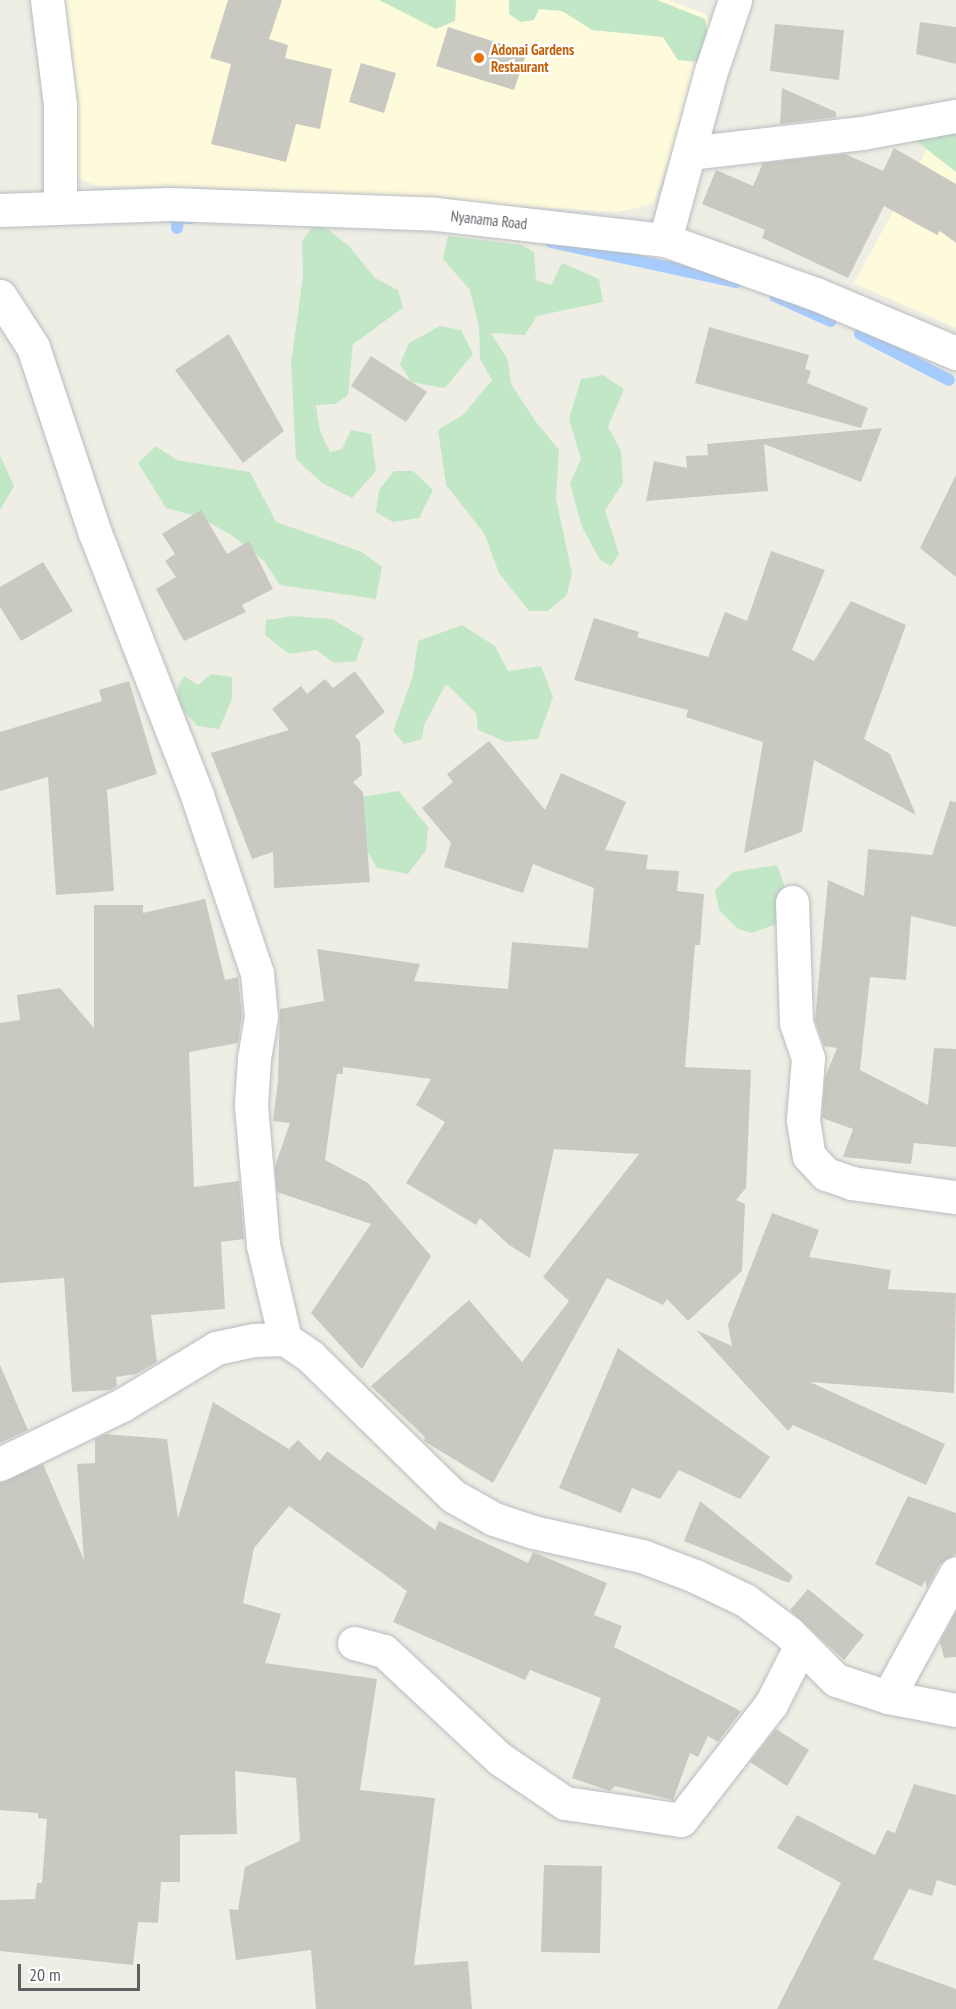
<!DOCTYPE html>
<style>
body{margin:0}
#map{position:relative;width:956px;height:2009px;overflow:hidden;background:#efeee5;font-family:"PT Sans Narrow",sans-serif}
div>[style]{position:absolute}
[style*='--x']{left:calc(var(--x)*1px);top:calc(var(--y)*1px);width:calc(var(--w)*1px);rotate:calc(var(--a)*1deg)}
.commercial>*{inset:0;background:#fefadc}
.green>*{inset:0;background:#c2e7c7}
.stream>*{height:12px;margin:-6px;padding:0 6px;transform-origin:6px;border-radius:6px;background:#a6ccff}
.building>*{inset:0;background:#cac9c1}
.roads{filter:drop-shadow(0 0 2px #babcc1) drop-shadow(0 0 2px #babcc1)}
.minor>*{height:33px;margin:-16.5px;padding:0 16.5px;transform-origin:16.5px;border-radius:16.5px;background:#fff}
.dots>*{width:16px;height:16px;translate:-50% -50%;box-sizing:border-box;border:3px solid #fff;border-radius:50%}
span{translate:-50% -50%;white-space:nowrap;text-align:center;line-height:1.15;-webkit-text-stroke:4.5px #fff;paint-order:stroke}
.food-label{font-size:15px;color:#c56008;font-weight:700}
.left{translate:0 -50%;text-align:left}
.street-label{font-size:15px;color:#5d6066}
.scale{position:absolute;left:18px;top:1964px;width:122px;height:27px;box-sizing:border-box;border:3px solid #5d6066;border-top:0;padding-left:8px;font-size:18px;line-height:21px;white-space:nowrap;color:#5d6066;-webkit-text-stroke:4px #fff;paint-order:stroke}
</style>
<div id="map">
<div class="commercial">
<div style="clip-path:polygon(59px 0,669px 0,705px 14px,715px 31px,653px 204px,617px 212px,204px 187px,99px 186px,87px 182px,77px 178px,71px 161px)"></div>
<div style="clip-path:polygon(927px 149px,956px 172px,956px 328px,854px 283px)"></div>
</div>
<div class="green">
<div style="clip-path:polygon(379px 0,456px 0,455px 21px,436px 29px)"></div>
<div style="clip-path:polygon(509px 0,657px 0,705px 19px,709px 42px,698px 62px,678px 60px,663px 37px,592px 30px,562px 11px,539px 9px,534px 20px,521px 22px,509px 14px)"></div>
<div style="clip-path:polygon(956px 130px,956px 172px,911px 137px)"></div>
<div style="clip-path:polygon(317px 221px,349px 246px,375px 278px,398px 290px,403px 308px,353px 344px,348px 395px,336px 404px,316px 405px,320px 431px,330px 452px,342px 449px,351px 430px,371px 434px,376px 471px,352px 498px,322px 483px,296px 459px,291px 364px,303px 276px,302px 241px)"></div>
<div style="clip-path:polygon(448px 236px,522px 245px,534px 252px,536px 280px,551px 285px,562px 263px,599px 279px,603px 302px,537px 316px,525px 335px,491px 333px,508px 360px,511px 384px,536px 422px,559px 450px,556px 499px,572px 573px,567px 595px,548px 611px,529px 611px,499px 573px,484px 533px,446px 485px,438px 430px,464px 414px,492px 380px,480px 359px,479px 327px,470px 290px,443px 259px)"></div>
<div style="clip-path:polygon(440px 326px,461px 330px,473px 354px,445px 388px,411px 382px,400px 364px,409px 343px)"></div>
<div style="clip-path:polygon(603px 375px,624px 389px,608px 427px,621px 451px,623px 483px,605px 510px,619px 554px,611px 566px,600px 560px,582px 527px,570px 484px,581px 459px,569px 419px,581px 379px)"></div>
<div style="clip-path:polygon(156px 446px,177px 460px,250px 472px,276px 522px,362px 552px,382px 567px,376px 599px,280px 585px,264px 561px,230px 534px,196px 516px,166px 508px,138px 463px)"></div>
<div style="clip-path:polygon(0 455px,14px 486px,0 510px)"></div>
<div style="clip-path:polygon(394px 471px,413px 471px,433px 490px,419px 518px,393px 522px,376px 512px,379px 490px)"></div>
<div style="clip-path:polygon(293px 616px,332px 619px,364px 638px,356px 661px,334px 663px,316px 650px,289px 654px,265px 635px,266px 620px)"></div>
<div style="clip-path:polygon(462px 625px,495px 646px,508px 671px,541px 666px,553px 697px,538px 739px,506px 742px,478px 730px,476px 713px,446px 684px,424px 725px,422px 739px,404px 744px,393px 731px,413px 676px,418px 641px)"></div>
<div style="clip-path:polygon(211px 674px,232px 677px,232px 699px,219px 729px,197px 726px,178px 704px,178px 686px,184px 676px,198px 685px)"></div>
<div style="clip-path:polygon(399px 791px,428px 827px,426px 850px,408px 874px,377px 868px,353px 826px,360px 797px)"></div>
<div style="clip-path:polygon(777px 865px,786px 890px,779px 923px,752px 933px,738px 929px,719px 910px,715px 890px,733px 872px)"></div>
</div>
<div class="stream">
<div style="--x:177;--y:228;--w:11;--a:-85"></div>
<div style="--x:178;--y:217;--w:12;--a:5"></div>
<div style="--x:551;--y:242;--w:189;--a:12.2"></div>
<div style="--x:775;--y:296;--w:61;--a:24.1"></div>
<div style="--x:860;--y:334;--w:100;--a:27.3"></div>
</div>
<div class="building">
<div style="clip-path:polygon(228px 0,282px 0,269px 39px,288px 45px,285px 58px,332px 69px,320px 129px,296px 124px,286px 162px,211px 144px,231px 64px,210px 58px)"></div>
<div style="clip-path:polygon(920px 22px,956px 27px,956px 64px,916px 54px)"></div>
<div style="clip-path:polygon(775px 24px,844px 30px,839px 80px,770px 71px)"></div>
<div style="clip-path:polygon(448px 27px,527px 52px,514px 90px,436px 66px)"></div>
<div style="clip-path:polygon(361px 63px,396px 73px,384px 113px,349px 102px)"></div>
<div style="clip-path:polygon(782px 88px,836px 112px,836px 117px,780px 124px)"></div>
<div style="clip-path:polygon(894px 148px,956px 184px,956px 243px,940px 231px,937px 235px,884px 206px,848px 278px,762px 238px,765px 230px,702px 204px,716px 170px,753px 186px,763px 163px,845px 154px,883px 171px)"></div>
<div style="clip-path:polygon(709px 327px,809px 355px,805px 369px,811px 371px,807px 383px,868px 408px,861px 428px,695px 383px)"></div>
<div style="clip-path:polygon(229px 334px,284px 431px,243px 463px,175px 370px)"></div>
<div style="clip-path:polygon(371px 356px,427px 392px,406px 422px,351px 386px)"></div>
<div style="clip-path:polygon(882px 428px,861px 482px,764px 444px,768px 491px,646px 501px,654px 461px,687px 468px,686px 456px,708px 455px,707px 444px)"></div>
<div style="clip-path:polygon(956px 475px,956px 577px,920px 548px)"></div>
<div style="clip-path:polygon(201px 510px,227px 554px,249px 541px,273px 589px,242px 605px,246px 612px,184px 641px,156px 589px,176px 577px,165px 561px,175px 554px,162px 534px)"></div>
<div style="clip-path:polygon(771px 551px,825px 570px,792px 650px,814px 661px,851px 601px,906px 625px,864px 739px,890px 754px,916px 815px,814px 760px,802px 832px,744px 853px,763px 742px,686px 717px,688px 710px,574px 680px,594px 618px,639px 632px,637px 637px,708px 657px,725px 612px,747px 621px)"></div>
<div style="clip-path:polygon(43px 562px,73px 611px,21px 641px,0 607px,0 587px)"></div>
<div style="clip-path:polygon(355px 671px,385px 712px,355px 736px,360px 742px,362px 775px,353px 782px,363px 792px,370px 882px,274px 888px,273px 852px,252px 859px,211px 753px,289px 730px,272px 709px,301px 686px,307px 694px,325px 679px,333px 688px)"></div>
<div style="clip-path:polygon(129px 681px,157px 774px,107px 790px,114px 891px,56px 895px,48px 777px,0 791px,0 732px,102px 701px,99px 690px)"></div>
<div style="clip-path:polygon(489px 741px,545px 810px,561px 773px,626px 802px,605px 850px,648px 855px,646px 869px,679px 871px,677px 891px,704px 894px,700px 945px,695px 945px,685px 1067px,751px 1070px,746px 1188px,736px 1200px,745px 1204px,742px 1271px,688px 1321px,667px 1299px,663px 1305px,607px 1278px,493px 1483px,424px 1441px,425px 1437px,371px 1386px,469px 1300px,522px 1362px,569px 1301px,543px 1277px,639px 1154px,554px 1149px,530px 1258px,509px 1245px,480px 1218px,476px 1225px,406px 1183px,445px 1122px,416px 1105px,431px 1079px,343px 1067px,343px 1074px,337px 1074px,325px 1160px,368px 1183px,431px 1256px,362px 1369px,311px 1313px,371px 1224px,277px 1192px,275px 1166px,290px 1123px,273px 1121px,278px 1081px,280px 1009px,324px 1001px,317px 949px,420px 964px,414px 981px,508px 989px,512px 942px,588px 948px,594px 888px,533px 864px,523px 893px,444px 867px,451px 843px,422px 808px,453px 782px,447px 774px)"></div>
<div style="clip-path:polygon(950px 801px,956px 802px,956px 927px,911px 916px,906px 980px,870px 977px,860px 1070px,928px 1105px,934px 1048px,956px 1049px,956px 1147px,914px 1143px,911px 1164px,843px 1157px,853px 1129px,822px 1118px,825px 1077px,837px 1048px,824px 1046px,815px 1020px,828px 880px,864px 896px,868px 849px,932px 855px)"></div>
<div style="clip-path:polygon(205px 899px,225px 980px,238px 977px,242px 1016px,238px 1043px,189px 1052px,194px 1187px,239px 1181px,244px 1239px,221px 1242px,225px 1309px,151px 1315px,157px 1362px,136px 1374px,116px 1377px,117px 1386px,110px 1390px,72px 1392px,64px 1278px,0 1283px,0 1023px,20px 1020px,17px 995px,60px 988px,94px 1028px,94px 905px,143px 905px,143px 913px)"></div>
<div style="clip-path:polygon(772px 1213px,819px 1230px,809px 1257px,891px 1270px,888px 1289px,956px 1293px,954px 1393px,810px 1382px,945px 1444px,926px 1485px,793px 1425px,788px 1431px,696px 1330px,732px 1346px,728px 1325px)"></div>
<div style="clip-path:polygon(618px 1348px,770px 1457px,740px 1499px,679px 1470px,660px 1499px,632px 1488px,621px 1513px,559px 1488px)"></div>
<div style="clip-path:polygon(0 1365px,28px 1430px,0 1443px)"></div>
<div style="clip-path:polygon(213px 1402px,289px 1449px,298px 1440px,320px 1461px,327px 1451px,435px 1530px,439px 1521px,528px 1563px,533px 1552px,607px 1583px,594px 1615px,622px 1626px,614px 1647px,741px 1711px,718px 1742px,708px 1736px,698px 1757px,690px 1753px,673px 1800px,615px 1786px,610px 1791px,572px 1778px,601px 1698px,530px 1670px,525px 1680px,393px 1622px,407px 1591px,289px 1506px,254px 1548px,243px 1603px,281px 1614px,265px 1663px,377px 1679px,360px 1790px,435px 1798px,414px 1965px,468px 1961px,472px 2009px,316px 2009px,311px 1950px,236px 1960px,229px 1909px,238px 1910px,245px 1867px,300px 1841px,296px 1778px,235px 1771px,237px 1834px,180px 1835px,180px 1882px,161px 1882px,158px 1923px,138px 1922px,133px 1965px,0 1951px,0 1900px,35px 1899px,37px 1883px,42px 1883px,47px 1819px,38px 1818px,38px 1813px,0 1810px,0 1483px,43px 1464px,84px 1560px,77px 1464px,95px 1463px,95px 1439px,105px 1434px,167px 1439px,178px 1518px)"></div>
<div style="clip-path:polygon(908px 1496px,956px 1513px,956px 1554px,940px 1564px,927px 1588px,925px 1580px,922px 1587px,875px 1564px)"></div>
<div style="clip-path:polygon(700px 1501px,793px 1576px,789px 1583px,684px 1541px)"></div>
<div style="clip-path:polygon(808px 1589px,864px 1635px,844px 1660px,790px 1610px)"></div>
<div style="clip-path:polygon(956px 1612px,956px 1657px,944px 1658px,940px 1642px)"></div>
<div style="clip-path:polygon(776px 1729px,809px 1750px,787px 1786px,750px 1762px)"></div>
<div style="clip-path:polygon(914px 1784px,956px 1795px,956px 1886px,937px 1880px,932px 1896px,909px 1889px,873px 1959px,956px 1989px,956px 2009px,777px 2009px,841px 1883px,777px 1848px,797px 1815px,875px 1855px,887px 1830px,895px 1833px)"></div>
<div style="clip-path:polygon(544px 1865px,602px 1866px,600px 1953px,541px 1952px)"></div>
</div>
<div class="roads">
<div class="minor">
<div style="--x:47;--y:0;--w:106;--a:82.9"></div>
<div style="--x:60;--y:105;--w:102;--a:90"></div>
<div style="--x:689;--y:153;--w:174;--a:-6.6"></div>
<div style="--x:862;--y:133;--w:96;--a:-10.3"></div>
<div style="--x:0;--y:210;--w:169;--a:-2"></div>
<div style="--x:169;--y:204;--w:267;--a:2.1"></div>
<div style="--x:436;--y:214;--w:230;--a:6.5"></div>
<div style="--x:665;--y:240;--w:160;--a:19.7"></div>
<div style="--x:816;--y:294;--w:152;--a:22.9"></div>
<div style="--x:665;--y:240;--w:172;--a:-74.8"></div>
<div style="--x:710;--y:74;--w:78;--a:-71.3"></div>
<div style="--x:0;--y:296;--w:61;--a:57.1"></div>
<div style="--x:33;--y:347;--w:196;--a:71.6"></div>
<div style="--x:95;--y:533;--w:281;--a:68.7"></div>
<div style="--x:197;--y:795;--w:188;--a:71.4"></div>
<div style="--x:257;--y:973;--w:44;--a:84.8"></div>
<div style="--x:261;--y:1017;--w:42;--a:99.7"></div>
<div style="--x:254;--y:1058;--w:47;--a:93.7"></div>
<div style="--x:251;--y:1105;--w:141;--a:85.1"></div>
<div style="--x:263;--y:1245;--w:97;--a:76.8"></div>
<div style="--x:792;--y:902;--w:121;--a:88.1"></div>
<div style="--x:796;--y:1023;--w:37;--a:71"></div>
<div style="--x:808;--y:1058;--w:62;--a:94.6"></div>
<div style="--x:803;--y:1120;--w:36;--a:81"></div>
<div style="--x:809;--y:1156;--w:25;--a:47"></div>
<div style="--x:826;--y:1174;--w:28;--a:19"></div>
<div style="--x:852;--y:1183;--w:105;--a:7.7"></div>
<div style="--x:0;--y:1464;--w:136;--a:-25.8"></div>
<div style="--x:122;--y:1405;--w:110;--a:-31.2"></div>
<div style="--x:216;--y:1348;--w:39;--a:-12"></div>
<div style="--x:254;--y:1340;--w:31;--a:-2"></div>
<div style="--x:285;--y:1339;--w:30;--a:34"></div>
<div style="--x:310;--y:1356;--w:200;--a:44.4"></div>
<div style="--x:453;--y:1496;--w:47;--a:29.3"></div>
<div style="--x:494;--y:1519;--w:41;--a:18.4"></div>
<div style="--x:533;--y:1532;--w:112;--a:12.4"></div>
<div style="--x:642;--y:1556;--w:57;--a:20.7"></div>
<div style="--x:695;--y:1576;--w:55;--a:25.6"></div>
<div style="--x:745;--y:1600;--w:54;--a:36.7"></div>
<div style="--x:788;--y:1632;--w:68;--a:45"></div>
<div style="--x:836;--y:1680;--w:55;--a:18.1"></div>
<div style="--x:888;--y:1697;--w:69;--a:10.8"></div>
<div style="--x:354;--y:1643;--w:31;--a:15"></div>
<div style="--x:384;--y:1651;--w:158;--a:43"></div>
<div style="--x:500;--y:1759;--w:78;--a:34.1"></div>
<div style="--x:565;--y:1803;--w:117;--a:8.3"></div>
<div style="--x:681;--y:1820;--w:147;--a:-52.2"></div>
<div style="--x:771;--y:1704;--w:66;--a:-63"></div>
<div style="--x:888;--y:1697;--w:141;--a:-61.3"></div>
</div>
</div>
<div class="dots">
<div style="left:479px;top:58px;background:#e8710a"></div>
</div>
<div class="food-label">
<span class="left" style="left:491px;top:58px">Adonai Gardens<br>Restaurant</span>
</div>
<div class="street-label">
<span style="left:489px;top:220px;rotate:6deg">Nyanama Road</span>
</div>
<div class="scale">20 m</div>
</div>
